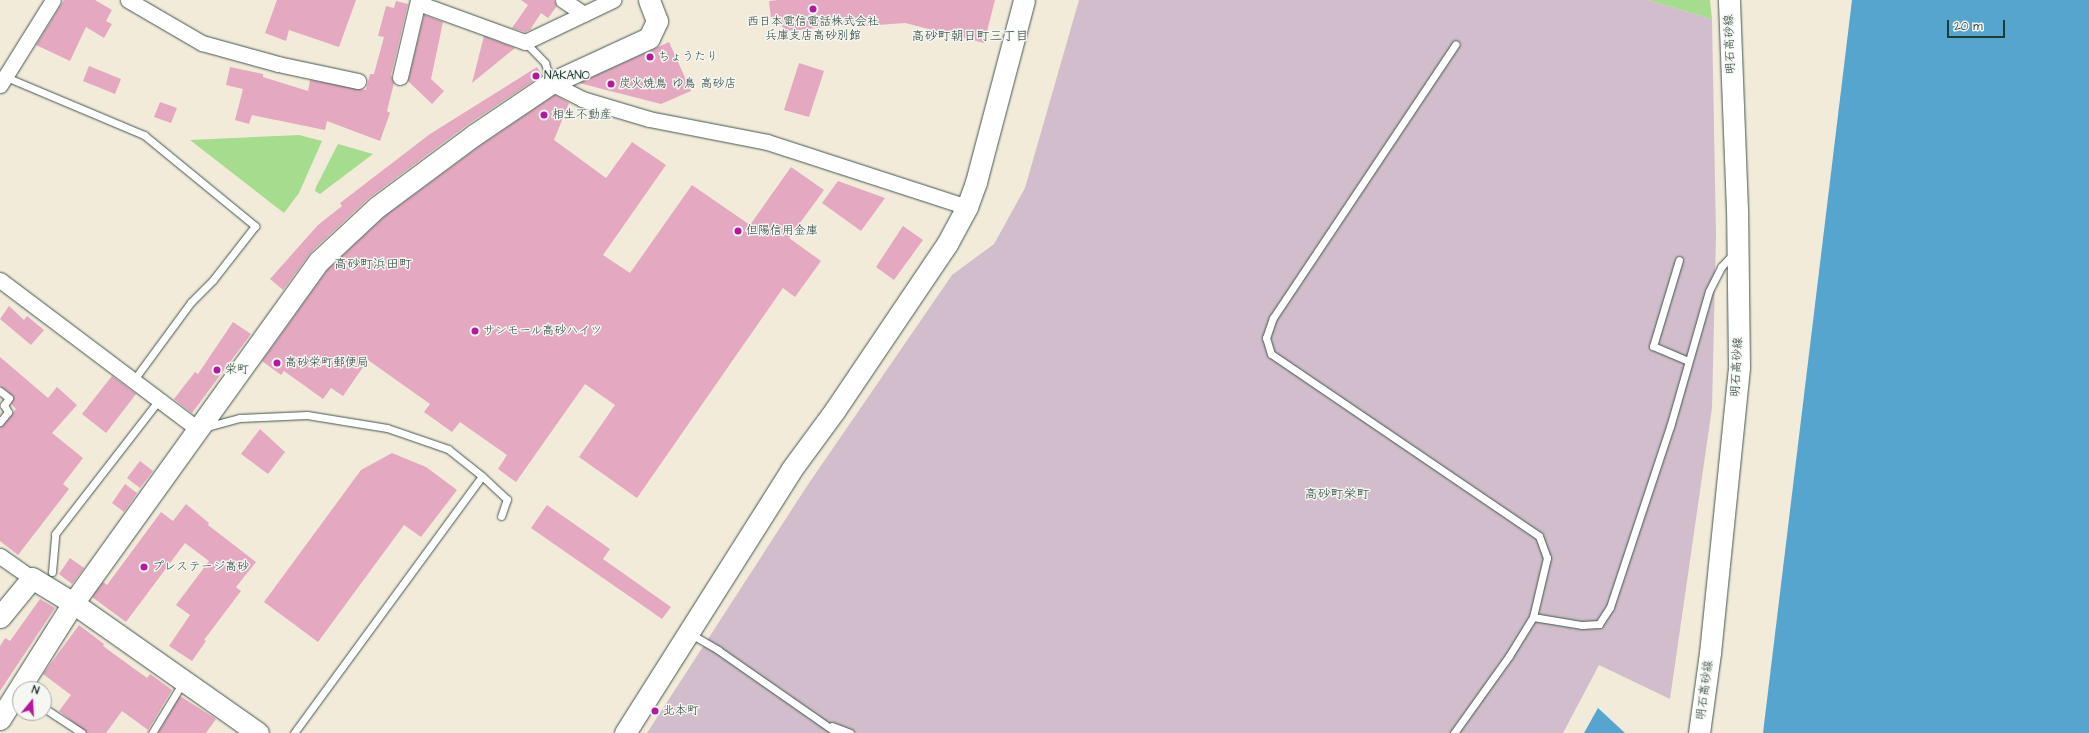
<!DOCTYPE html>
<meta charset="utf-8">
<style>
body{margin:0}
#map{position:relative;width:2089px;height:733px;overflow:hidden;background:#f3ebda;font-family:"Architects Daughter","Klee One",sans-serif}
div>[style]{position:absolute}
[style*='--x']{left:calc(var(--x)*1px);top:calc(var(--y)*1px);width:calc(var(--w)*1px);rotate:calc(var(--a)*1deg)}
.industrial>*{inset:0;background:#d1bdcb}
.green>*{inset:0;background:#a5dc8d}
.water>*{inset:0;background:#55a5cf}
.building>*{inset:0;background:#e4a8c0}
.roads{filter:drop-shadow(0 0 1px #3f574d) drop-shadow(0 0 1px #3f574d)}
.lane>*{height:7px;margin:-3.5px;padding:0 3.5px;transform-origin:3.5px;border-radius:3.5px;background:#fff}
.street>*{height:15px;margin:-7.5px;padding:0 7.5px;transform-origin:7.5px;border-radius:7.5px;background:#fff}
.secondary>*{height:21px;margin:-10.5px;padding:0 10.5px;transform-origin:10.5px;border-radius:10.5px;background:#fff}
.dots>*{width:11px;height:11px;translate:-50% -50%;box-sizing:border-box;border:2px solid #f6f6f2;border-radius:50%}
span{translate:-50% -50%;white-space:nowrap;text-align:center;line-height:1.15;-webkit-text-stroke:3px #f6f6f2;paint-order:stroke}
.poi-label{font-size:12px;color:#1f3d34}
.left{translate:0 -50%;text-align:left}
.street-label{font-size:12px;color:#1f3d34}
.neighbourhood-label{font-size:13px;color:#1f3d34}
.north{position:absolute;left:12px;top:681px;width:40px;height:40px;box-sizing:border-box;background:#f6f6f2;border:1px solid #a0aca6;border-radius:50%;rotate:18deg;font-size:11px;font-weight:700;line-height:16px;text-align:center;color:#1f3d34}
.north::after{content:'';display:block;margin:auto;width:14px;height:18px;background:#b5179e;clip-path:polygon(50% 0,100% 100%,50% 72%,0 100%)}
.scale{position:absolute;left:1947px;top:20px;width:58px;height:18px;box-sizing:border-box;border:2px solid #1f3d34;border-top:0;padding-left:5px;font-size:12px;line-height:14px;white-space:nowrap;color:#1f3d34;-webkit-text-stroke:3px #f6f6f2;paint-order:stroke}
</style>
<div id="map">
<div class="industrial">
<div style="clip-path:polygon(1079px 0,1648px 0,1712px 19px,1716px 235px,1712px 408px,1670px 699px,1599px 665px,1563px 733px,647px 733px,807px 486px,952px 275px,994px 244px,1025px 188px)"></div>
</div>
<div class="green">
<div style="clip-path:polygon(1648px 0,1710px 0,1712px 19px)"></div>
<div style="clip-path:polygon(299px 135px,322px 141px,299px 193px,284px 213px,190px 140px)"></div>
<div style="clip-path:polygon(338px 144px,373px 154px,320px 194px,315px 191px,316px 187px)"></div>
</div>
<div class="water">
<div style="clip-path:polygon(1852px 0,2089px 0,2089px 733px,1763px 733px)"></div>
<div style="clip-path:polygon(1598px 708px,1625px 733px,1584px 733px)"></div>
</div>
<div class="building">
<div style="clip-path:polygon(64px 0,95px 0,112px 10px,106px 21px,112px 24px,104px 38px,86px 27px,70px 61px,36px 45px)"></div>
<div style="clip-path:polygon(277px 0,356px 0,339px 47px,289px 30px,286px 41px,265px 33px)"></div>
<div style="clip-path:polygon(521px 0,554px 0,557px 6px,548px 18px,541px 13px,530px 30px,525px 32px,512px 28px,528px 5px)"></div>
<div style="clip-path:polygon(778px 0,995px 0,984px 43px,905px 23px,864px 26px,864px 22px,783px 32px,781px 18px,771px 19px,769px 1px)"></div>
<div style="clip-path:polygon(396px 1px,408px 4px,391px 75px,394px 83px,387px 111px,390px 113px,380px 141px,327px 121px,325px 130px,252px 115px,249px 124px,235px 120px,243px 89px,226px 85px,230px 67px,263px 74px,263px 77px,308px 91px,310px 80px,366px 90px,370px 74px,374px 74px,384px 37px,378px 36px,386px 6px,394px 8px)"></div>
<div style="clip-path:polygon(424px 15px,443px 22px,431px 79px,444px 91px,432px 104px,408px 81px)"></div>
<div style="clip-path:polygon(484px 36px,515px 48px,472px 83px)"></div>
<div style="clip-path:polygon(669px 42px,691px 91px,661px 104px,579px 83px)"></div>
<div style="clip-path:polygon(799px 63px,824px 71px,809px 117px,784px 110px)"></div>
<div style="clip-path:polygon(89px 66px,121px 79px,115px 94px,83px 81px)"></div>
<div style="clip-path:polygon(537px 67px,542px 75px,467px 125px,369px 198px,311px 252px,283px 290px,270px 279px,318px 225px,342px 206px,340px 203px,430px 134px)"></div>
<div style="clip-path:polygon(555px 95px,569px 103px,554px 140px,606px 178px,632px 142px,666px 165px,603px 255px,630px 273px,692px 185px,750px 225px,791px 167px,824px 190px,789px 238px,821px 261px,795px 297px,783px 288px,637px 498px,579px 457px,615px 405px,585px 384px,516px 482px,498px 469px,507px 455px,460px 422px,452px 432px,424px 412px,430px 404px,368px 360px,343px 396px,331px 388px,323px 399px,284px 371px,281px 375px,262px 361px,328px 269px,385px 216px,481px 145px)"></div>
<div style="clip-path:polygon(160px 102px,177px 108px,171px 123px,154px 117px)"></div>
<div style="clip-path:polygon(838px 181px,885px 198px,861px 231px,822px 203px)"></div>
<div style="clip-path:polygon(903px 226px,923px 240px,894px 280px,876px 267px)"></div>
<div style="clip-path:polygon(9px 306px,24px 320px,27px 316px,44px 330px,31px 345px,0 319px)"></div>
<div style="clip-path:polygon(233px 322px,251px 334px,192px 413px,174px 399px,195px 372px,198px 374px)"></div>
<div style="clip-path:polygon(0 357px,48px 398px,57px 387px,77px 405px,52px 433px,83px 458px,63px 484px,69px 489px,18px 555px,0 541px,0 427px,16px 409px,11px 404px,13px 396px,0 386px)"></div>
<div style="clip-path:polygon(112px 376px,136px 394px,106px 433px,82px 414px)"></div>
<div style="clip-path:polygon(260px 429px,285px 452px,268px 474px,241px 454px)"></div>
<div style="clip-path:polygon(392px 453px,426px 467px,457px 490px,421px 537px,404px 525px,318px 642px,264px 602px,361px 470px)"></div>
<div style="clip-path:polygon(140px 461px,153px 471px,140px 488px,127px 478px)"></div>
<div style="clip-path:polygon(125px 484px,137px 493px,124px 512px,112px 503px)"></div>
<div style="clip-path:polygon(186px 504px,209px 523px,208px 525px,256px 562px,236px 587px,241px 591px,204px 640px,206px 641px,192px 661px,169px 646px,190px 615px,176px 605px,209px 561px,185px 543px,126px 622px,92px 597px,103px 582px,107px 585px,161px 512px,173px 521px)"></div>
<div style="clip-path:polygon(547px 505px,610px 549px,603px 559px,671px 607px,662px 619px,531px 528px)"></div>
<div style="clip-path:polygon(70px 558px,84px 568px,72px 584px,59px 574px)"></div>
<div style="clip-path:polygon(40px 599px,55px 608px,0 691px,0 646px,5px 638px,10px 641px)"></div>
<div style="clip-path:polygon(79px 625px,104px 644px,103px 646px,147px 678px,150px 674px,172px 690px,148px 730px,122px 711px,106px 733px,87px 733px,59px 711px,71px 695px,43px 674px)"></div>
<div style="clip-path:polygon(180px 696px,216px 719px,206px 733px,158px 733px)"></div>
</div>
<div class="roads">
<div class="lane">
<div style="--x:525;--y:42;--w:29;--a:46"></div>
<div style="--x:545;--y:63;--w:19;--a:74"></div>
<div style="--x:6;--y:77;--w:150;--a:22.8"></div>
<div style="--x:144;--y:135;--w:144;--a:39.3"></div>
<div style="--x:255;--y:226;--w:68;--a:127.9"></div>
<div style="--x:213;--y:280;--w:31;--a:135"></div>
<div style="--x:191;--y:302;--w:98;--a:126.3"></div>
<div style="--x:1679;--y:260;--w:90;--a:106.8"></div>
<div style="--x:1653;--y:346;--w:38;--a:23"></div>
<div style="--x:0;--y:391;--w:11;--a:38"></div>
<div style="--x:9;--y:398;--w:9;--a:126"></div>
<div style="--x:4;--y:405;--w:8;--a:60"></div>
<div style="--x:8;--y:412;--w:13;--a:129"></div>
<div style="--x:206;--y:427;--w:35;--a:-15"></div>
<div style="--x:240;--y:418;--w:67;--a:-2.6"></div>
<div style="--x:307;--y:415;--w:81;--a:9.2"></div>
<div style="--x:387;--y:428;--w:65;--a:19"></div>
<div style="--x:448;--y:449;--w:43;--a:38.5"></div>
<div style="--x:482;--y:476;--w:34;--a:43"></div>
<div style="--x:507;--y:499;--w:18;--a:109"></div>
<div style="--x:52;--y:572;--w:38;--a:-85"></div>
<div style="--x:55;--y:534;--w:168;--a:-52.2"></div>
<div style="--x:1533;--y:617;--w:50;--a:9.3"></div>
<div style="--x:1582;--y:625;--w:17;--a:-3"></div>
<div style="--x:1599;--y:624;--w:20;--a:-57"></div>
<div style="--x:1610;--y:607;--w:190;--a:-71.6"></div>
<div style="--x:1670;--y:427;--w:141;--a:-74"></div>
<div style="--x:1709;--y:291;--w:27;--a:-63"></div>
<div style="--x:1721;--y:267;--w:18;--a:-47"></div>
<div style="--x:689;--y:633;--w:34;--a:30"></div>
<div style="--x:718;--y:650;--w:145;--a:34.9"></div>
<div style="--x:44;--y:708;--w:45;--a:33.3"></div>
<div style="--x:832;--y:726;--w:19;--a:21"></div>
<div style="--x:152;--y:733;--w:60;--a:-58.7"></div>
<div style="--x:294;--y:733;--w:318;--a:-53.8"></div>
<div style="--x:1454;--y:733;--w:95;--a:-54.5"></div>
<div style="--x:1509;--y:656;--w:46;--a:-58.4"></div>
<div style="--x:1533;--y:617;--w:61;--a:-76.7"></div>
<div style="--x:1547;--y:558;--w:23;--a:-110"></div>
<div style="--x:1539;--y:536;--w:324;--a:-145.8"></div>
<div style="--x:1271;--y:354;--w:17;--a:-107"></div>
<div style="--x:1266;--y:338;--w:21;--a:-71"></div>
<div style="--x:1273;--y:318;--w:329;--a:-56.3"></div>
</div>
<div class="street">
<div style="--x:128;--y:0;--w:86;--a:30.2"></div>
<div style="--x:202;--y:43;--w:79;--a:15.4"></div>
<div style="--x:278;--y:64;--w:82;--a:12"></div>
<div style="--x:563;--y:0;--w:25;--a:34"></div>
<div style="--x:418;--y:3;--w:114;--a:20"></div>
<div style="--x:525;--y:42;--w:98;--a:-25.5"></div>
<div style="--x:400;--y:77;--w:79;--a:-76.8"></div>
<div style="--x:551;--y:83;--w:35;--a:27"></div>
<div style="--x:582;--y:99;--w:70;--a:16.6"></div>
<div style="--x:649;--y:119;--w:120;--a:11"></div>
<div style="--x:767;--y:142;--w:210;--a:18"></div>
<div style="--x:0;--y:85;--w:100;--a:-58.1"></div>
<div style="--x:0;--y:280;--w:248;--a:37"></div>
<div style="--x:0;--y:556;--w:39;--a:35"></div>
</div>
<div class="secondary">
<div style="--x:0;--y:617;--w:50;--a:-50.6"></div>
<div style="--x:32;--y:578;--w:48;--a:31.4"></div>
<div style="--x:73;--y:603;--w:226;--a:35.1"></div>
<div style="--x:0;--y:719;--w:137;--a:-57.8"></div>
<div style="--x:73;--y:603;--w:421;--a:-54.3"></div>
<div style="--x:319;--y:261;--w:79;--a:-43"></div>
<div style="--x:377;--y:207;--w:121;--a:-36.6"></div>
<div style="--x:474;--y:135;--w:93;--a:-34"></div>
<div style="--x:551;--y:83;--w:108;--a:-24.7"></div>
<div style="--x:649;--y:38;--w:19;--a:-65"></div>
<div style="--x:657;--y:21;--w:22;--a:-111"></div>
<div style="--x:625;--y:733;--w:311;--a:-57.7"></div>
<div style="--x:791;--y:470;--w:74;--a:-53.7"></div>
<div style="--x:835;--y:410;--w:200;--a:-56"></div>
<div style="--x:947;--y:244;--w:42;--a:-61.6"></div>
<div style="--x:967;--y:207;--w:27;--a:-70"></div>
<div style="--x:976;--y:182;--w:188;--a:-75.2"></div>
<div style="--x:1699;--y:733;--w:81;--a:-82.2"></div>
<div style="--x:1710;--y:653;--w:287;--a:-84.2"></div>
<div style="--x:1739;--y:367;--w:157;--a:-90.7"></div>
<div style="--x:1737;--y:210;--w:210;--a:-92.2"></div>
</div>
</div>
<div class="dots">
<div style="left:813px;top:9px;background:#b5179e"></div>
<div style="left:650px;top:57px;background:#b5179e"></div>
<div style="left:536px;top:76px;background:#b5179e"></div>
<div style="left:611px;top:84px;background:#b5179e"></div>
<div style="left:544px;top:115px;background:#b5179e"></div>
<div style="left:738px;top:231px;background:#b5179e"></div>
<div style="left:475px;top:331px;background:#b5179e"></div>
<div style="left:277px;top:363px;background:#b5179e"></div>
<div style="left:217px;top:370px;background:#b5179e"></div>
<div style="left:144px;top:567px;background:#b5179e"></div>
<div style="left:655px;top:711px;background:#b5179e"></div>
</div>
<div class="poi-label">
<span style="left:813px;top:29px">西日本電信電話株式会社<br>兵庫支店高砂別館</span>
<span class="left" style="left:658px;top:57px">ちょうたり</span>
<span class="left" style="left:544px;top:76px">NAKANO</span>
<span class="left" style="left:619px;top:84px">炭火焼鳥 ゆ鳥 高砂店</span>
<span class="left" style="left:552px;top:115px">相生不動産</span>
<span class="left" style="left:746px;top:231px">但陽信用金庫</span>
<span class="left" style="left:483px;top:331px">サンモール高砂ハイツ</span>
<span class="left" style="left:285px;top:363px">高砂栄町郵便局</span>
<span class="left" style="left:225px;top:370px">栄町</span>
<span class="left" style="left:152px;top:567px">プレステージ高砂</span>
<span class="left" style="left:663px;top:711px">北本町</span>
</div>
<div class="street-label">
<span style="left:1730px;top:44px;rotate:-92deg">明石高砂線</span>
<span style="left:1737px;top:367px;rotate:-87deg">明石高砂線</span>
<span style="left:1705px;top:690px;rotate:-82deg">明石高砂線</span>
</div>
<div class="neighbourhood-label">
<span style="left:970px;top:36px">高砂町朝日町三丁目</span>
<span style="left:373px;top:264px">高砂町浜田町</span>
<span style="left:1337px;top:494px">高砂町栄町</span>
</div>
<div class="north">N</div>
<div class="scale">20 m</div>
</div>
